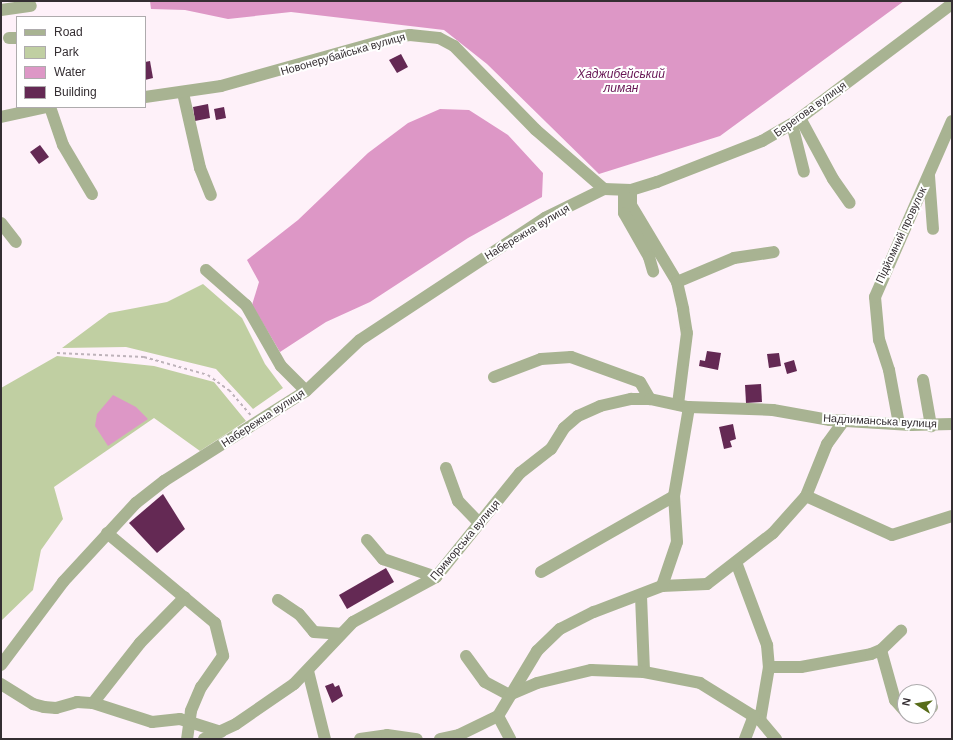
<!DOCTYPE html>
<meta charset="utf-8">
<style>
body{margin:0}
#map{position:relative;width:953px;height:740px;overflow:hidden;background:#fef1f9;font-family:Arial,sans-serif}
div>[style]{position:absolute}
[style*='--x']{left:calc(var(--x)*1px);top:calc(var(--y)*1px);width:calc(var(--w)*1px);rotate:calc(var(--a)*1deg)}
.green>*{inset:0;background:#c0cfa2}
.water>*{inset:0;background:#dd97c6}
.building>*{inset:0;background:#642954}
.path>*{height:1.5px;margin-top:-0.75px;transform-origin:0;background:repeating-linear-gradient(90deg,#beb3ba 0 3px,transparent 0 6px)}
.minor>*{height:12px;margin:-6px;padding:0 6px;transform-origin:6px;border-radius:6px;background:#a8b392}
span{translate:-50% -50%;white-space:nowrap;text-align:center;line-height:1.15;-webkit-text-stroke:4px #fff;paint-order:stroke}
.street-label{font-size:11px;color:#342e32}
.water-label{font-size:12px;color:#671554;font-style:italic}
.frame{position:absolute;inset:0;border:2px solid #342e32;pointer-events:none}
.legend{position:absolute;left:16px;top:16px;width:130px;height:92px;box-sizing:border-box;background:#fff;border:1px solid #aeabad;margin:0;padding:5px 7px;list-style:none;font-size:12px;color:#342e32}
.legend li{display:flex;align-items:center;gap:8px;height:20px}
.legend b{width:20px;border:1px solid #aeabad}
.north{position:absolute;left:897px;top:684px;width:40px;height:40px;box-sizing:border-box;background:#fff;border:1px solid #aeabad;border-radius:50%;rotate:282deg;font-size:11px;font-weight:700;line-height:16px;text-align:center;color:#342e32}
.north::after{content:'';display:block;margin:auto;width:14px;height:18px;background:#586c19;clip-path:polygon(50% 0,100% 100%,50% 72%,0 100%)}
</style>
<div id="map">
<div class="green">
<div style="clip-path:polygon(203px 284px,242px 318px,265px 364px,283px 388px,253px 409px,216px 369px,126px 347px,62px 348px,109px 313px,167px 302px)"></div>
<div style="clip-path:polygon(57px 356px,154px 366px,214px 382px,246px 421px,200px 451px,154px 418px,54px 487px,63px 519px,41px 550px,33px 590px,1px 621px,1px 388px)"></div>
</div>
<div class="water">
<div style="clip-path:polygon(150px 1px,904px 1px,720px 136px,599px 174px,487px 64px,444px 30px,291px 12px,228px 19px,185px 10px,151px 9px)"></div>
<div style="clip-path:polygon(440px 109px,469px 110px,508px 135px,543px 173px,542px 197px,468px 238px,370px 302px,326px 322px,280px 352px,252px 305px,259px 282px,247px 260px,298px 220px,368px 153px,408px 123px)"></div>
<div style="clip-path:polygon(113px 395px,136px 407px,148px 419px,108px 446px,95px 426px,97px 414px)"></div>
</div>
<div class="building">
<div style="clip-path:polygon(401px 54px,408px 67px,397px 73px,389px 60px)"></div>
<div style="clip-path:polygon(150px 61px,153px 78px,145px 80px,145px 62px)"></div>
<div style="clip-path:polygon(208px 104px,210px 118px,195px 121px,193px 107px)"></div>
<div style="clip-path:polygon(224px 107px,226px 118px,216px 120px,214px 109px)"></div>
<div style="clip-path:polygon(40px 145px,49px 157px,39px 164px,30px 152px)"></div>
<div style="clip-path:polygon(707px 351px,721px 353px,718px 370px,699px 366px,700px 360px,705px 361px)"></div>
<div style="clip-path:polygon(779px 353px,781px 366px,769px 368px,767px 354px)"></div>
<div style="clip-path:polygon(794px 360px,797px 371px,787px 374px,784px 363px)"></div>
<div style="clip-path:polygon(761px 384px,762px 402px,746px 403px,745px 385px)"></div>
<div style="clip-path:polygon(733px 424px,736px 439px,730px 441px,732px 447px,724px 449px,719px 427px)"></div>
<div style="clip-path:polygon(163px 494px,185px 529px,157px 553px,129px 523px)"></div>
<div style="clip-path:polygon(386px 568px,394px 582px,347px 609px,339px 595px)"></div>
<div style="clip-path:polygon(333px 683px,335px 687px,339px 685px,343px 696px,332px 703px,325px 686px)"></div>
</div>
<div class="path">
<div style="--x:57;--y:353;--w:87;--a:2.6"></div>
<div style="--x:144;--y:357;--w:66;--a:15.7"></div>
<div style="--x:208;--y:375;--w:26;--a:36"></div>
<div style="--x:229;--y:390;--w:33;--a:49"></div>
</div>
<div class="minor">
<div style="--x:1;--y:10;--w:30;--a:-8"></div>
<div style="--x:9;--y:38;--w:8;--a:0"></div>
<div style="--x:183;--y:93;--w:77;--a:77.2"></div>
<div style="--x:200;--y:168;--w:29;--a:68"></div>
<div style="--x:145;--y:97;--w:77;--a:-8.2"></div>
<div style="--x:221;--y:86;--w:182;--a:-15.6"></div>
<div style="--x:396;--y:37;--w:14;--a:-8"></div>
<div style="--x:410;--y:35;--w:29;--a:6"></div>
<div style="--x:439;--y:38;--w:17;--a:28"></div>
<div style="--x:454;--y:46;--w:117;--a:45.7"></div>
<div style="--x:536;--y:130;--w:90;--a:40.9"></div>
<div style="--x:50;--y:107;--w:40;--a:71.1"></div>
<div style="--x:63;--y:145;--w:57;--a:59.4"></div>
<div style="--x:1;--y:117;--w:47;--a:-12.3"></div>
<div style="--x:800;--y:118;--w:69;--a:61.6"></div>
<div style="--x:833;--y:179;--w:29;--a:55"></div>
<div style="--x:792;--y:124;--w:49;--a:76"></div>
<div style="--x:929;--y:176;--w:53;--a:85.7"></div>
<div style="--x:604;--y:189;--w:27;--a:2"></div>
<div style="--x:631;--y:190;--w:27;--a:-17"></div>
<div style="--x:657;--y:182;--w:113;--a:-21.3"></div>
<div style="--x:762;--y:141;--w:34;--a:-30"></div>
<div style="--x:792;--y:124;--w:200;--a:-36.9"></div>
<div style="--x:631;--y:190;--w:15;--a:90"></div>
<div style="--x:631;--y:205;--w:90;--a:59.1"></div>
<div style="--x:677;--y:282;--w:28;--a:77"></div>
<div style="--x:683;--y:309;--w:24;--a:81"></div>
<div style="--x:687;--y:333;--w:72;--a:97.2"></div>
<div style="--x:624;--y:193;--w:20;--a:90"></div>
<div style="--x:624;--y:213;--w:51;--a:60.4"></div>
<div style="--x:649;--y:257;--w:15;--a:74"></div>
<div style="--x:1;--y:223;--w:24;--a:52"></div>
<div style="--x:206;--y:270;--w:53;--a:41.2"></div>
<div style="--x:246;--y:305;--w:70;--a:60.2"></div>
<div style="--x:281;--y:366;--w:35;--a:45"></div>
<div style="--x:677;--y:282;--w:62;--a:-22.8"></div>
<div style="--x:734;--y:258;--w:40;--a:-8.5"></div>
<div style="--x:494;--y:377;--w:50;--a:-21"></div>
<div style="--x:541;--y:359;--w:30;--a:-4"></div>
<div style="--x:571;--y:357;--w:73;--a:19.9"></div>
<div style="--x:640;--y:382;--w:20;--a:60"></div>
<div style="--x:923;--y:380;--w:47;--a:80.1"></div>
<div style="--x:899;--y:424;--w:55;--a:-100.5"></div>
<div style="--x:889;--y:370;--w:32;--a:-108"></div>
<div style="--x:879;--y:340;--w:43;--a:-95.3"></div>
<div style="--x:875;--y:297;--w:192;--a:-66.4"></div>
<div style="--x:446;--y:468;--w:35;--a:70"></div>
<div style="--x:458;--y:501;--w:32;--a:46"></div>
<div style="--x:806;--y:496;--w:56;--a:-68"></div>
<div style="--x:827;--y:444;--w:29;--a:-54"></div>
<div style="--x:107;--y:533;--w:141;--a:39.8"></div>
<div style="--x:215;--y:623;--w:34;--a:76"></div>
<div style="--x:223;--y:656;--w:38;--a:125"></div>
<div style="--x:201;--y:687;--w:26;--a:113"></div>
<div style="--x:191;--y:711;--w:28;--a:98"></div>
<div style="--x:367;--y:540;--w:25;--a:50"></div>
<div style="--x:383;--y:559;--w:56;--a:18.8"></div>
<div style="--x:736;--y:562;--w:89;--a:69.5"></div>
<div style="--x:767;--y:645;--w:22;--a:85"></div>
<div style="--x:769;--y:667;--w:54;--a:99.6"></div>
<div style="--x:760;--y:720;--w:25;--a:50"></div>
<div style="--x:541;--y:572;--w:153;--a:-29.7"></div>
<div style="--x:662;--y:586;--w:45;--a:-2.5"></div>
<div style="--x:707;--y:584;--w:83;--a:-37.7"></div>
<div style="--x:773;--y:533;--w:50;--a:-48.3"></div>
<div style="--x:806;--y:496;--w:94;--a:24.4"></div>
<div style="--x:892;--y:535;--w:63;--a:-17.6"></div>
<div style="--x:641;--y:596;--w:76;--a:87.7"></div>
<div style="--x:278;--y:600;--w:25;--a:34"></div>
<div style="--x:299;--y:614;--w:23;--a:50"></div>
<div style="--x:314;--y:632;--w:26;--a:4"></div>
<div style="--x:881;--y:650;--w:52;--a:74.4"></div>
<div style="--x:895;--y:700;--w:15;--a:48"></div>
<div style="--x:466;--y:656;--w:32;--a:54"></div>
<div style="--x:485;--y:682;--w:27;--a:28"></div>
<div style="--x:509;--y:695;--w:30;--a:-23"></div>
<div style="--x:537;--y:683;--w:56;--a:-13.5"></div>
<div style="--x:591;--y:670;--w:53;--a:2.2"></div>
<div style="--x:644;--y:672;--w:57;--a:11.1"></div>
<div style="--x:700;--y:683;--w:70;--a:31.7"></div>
<div style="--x:1;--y:665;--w:104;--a:-53.2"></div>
<div style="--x:63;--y:582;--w:108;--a:-47.3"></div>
<div style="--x:136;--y:503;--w:36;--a:-38"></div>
<div style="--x:164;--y:481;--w:168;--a:-32.4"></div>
<div style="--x:306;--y:391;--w:74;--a:-43.4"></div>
<div style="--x:360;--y:340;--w:222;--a:-33.4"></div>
<div style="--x:545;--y:218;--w:66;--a:-26.2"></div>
<div style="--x:769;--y:667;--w:32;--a:0"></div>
<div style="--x:801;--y:667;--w:71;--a:-10.5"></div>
<div style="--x:871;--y:654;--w:11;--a:-22"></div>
<div style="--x:881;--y:650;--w:28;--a:-44"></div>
<div style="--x:308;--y:671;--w:70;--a:76"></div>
<div style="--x:1;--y:684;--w:38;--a:32"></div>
<div style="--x:33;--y:704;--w:11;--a:15"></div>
<div style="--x:44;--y:707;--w:12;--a:5"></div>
<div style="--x:56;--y:708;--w:22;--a:-16"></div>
<div style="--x:77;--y:702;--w:16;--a:4"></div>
<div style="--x:93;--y:703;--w:62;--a:17.9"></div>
<div style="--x:152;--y:722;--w:28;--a:-6"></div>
<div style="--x:180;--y:719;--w:43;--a:17.6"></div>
<div style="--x:93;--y:703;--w:76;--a:-51.9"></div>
<div style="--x:140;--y:643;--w:64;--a:-45.6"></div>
<div style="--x:929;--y:707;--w:3;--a:0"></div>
<div style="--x:498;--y:716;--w:26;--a:62"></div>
<div style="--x:204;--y:739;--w:35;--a:-25"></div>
<div style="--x:236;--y:724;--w:70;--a:-34.6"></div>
<div style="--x:294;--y:684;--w:86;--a:-46.4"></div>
<div style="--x:353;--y:622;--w:94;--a:-28.5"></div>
<div style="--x:436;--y:577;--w:134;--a:-51.1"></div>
<div style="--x:520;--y:473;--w:39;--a:-38"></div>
<div style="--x:551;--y:449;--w:25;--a:-58"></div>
<div style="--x:564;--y:428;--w:18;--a:-41"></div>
<div style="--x:578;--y:416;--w:24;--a:-24"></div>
<div style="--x:600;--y:406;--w:32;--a:-13"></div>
<div style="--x:631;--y:399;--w:19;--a:0"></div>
<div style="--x:650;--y:399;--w:40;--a:12"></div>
<div style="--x:689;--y:407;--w:84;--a:2"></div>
<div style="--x:773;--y:410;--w:58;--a:10"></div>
<div style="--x:830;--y:420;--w:81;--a:3.5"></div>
<div style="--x:911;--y:425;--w:41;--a:-1.4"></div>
<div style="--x:360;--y:739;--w:27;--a:-8"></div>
<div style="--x:387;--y:735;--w:30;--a:8"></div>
<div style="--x:440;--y:739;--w:19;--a:-12"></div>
<div style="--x:459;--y:735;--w:43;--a:-26"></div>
<div style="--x:498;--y:716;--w:76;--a:-59"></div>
<div style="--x:537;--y:651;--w:32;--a:-44"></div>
<div style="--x:560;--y:629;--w:38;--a:-27"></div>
<div style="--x:594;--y:612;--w:73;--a:-20.9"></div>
<div style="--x:662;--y:586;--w:46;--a:-71.2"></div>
<div style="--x:677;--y:542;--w:46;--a:-93.7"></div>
<div style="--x:674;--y:496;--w:90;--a:-80.4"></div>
<div style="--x:745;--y:739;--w:25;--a:-69"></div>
</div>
<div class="street-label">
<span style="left:343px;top:54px;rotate:-16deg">Новонерубайська вулиця</span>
<span style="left:810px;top:109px;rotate:-36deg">Берегова вулиця</span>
<span style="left:527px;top:232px;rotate:-31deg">Набережна вулиця</span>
<span style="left:901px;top:235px;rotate:-65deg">Підйомний провулок</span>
<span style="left:263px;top:418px;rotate:-33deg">Набережна вулиця</span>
<span style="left:880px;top:421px;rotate:3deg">Надлиманська вулиця</span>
<span style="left:465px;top:540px;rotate:-50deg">Приморська вулиця</span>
</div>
<div class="water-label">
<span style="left:621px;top:82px">Хаджибейський<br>лиман</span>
</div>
<div class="frame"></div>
<ul class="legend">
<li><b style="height:5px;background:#a8b392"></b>Road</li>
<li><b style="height:11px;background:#c0cfa2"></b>Park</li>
<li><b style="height:11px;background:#dd97c6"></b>Water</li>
<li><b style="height:11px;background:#642954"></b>Building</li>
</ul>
<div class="north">N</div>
</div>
